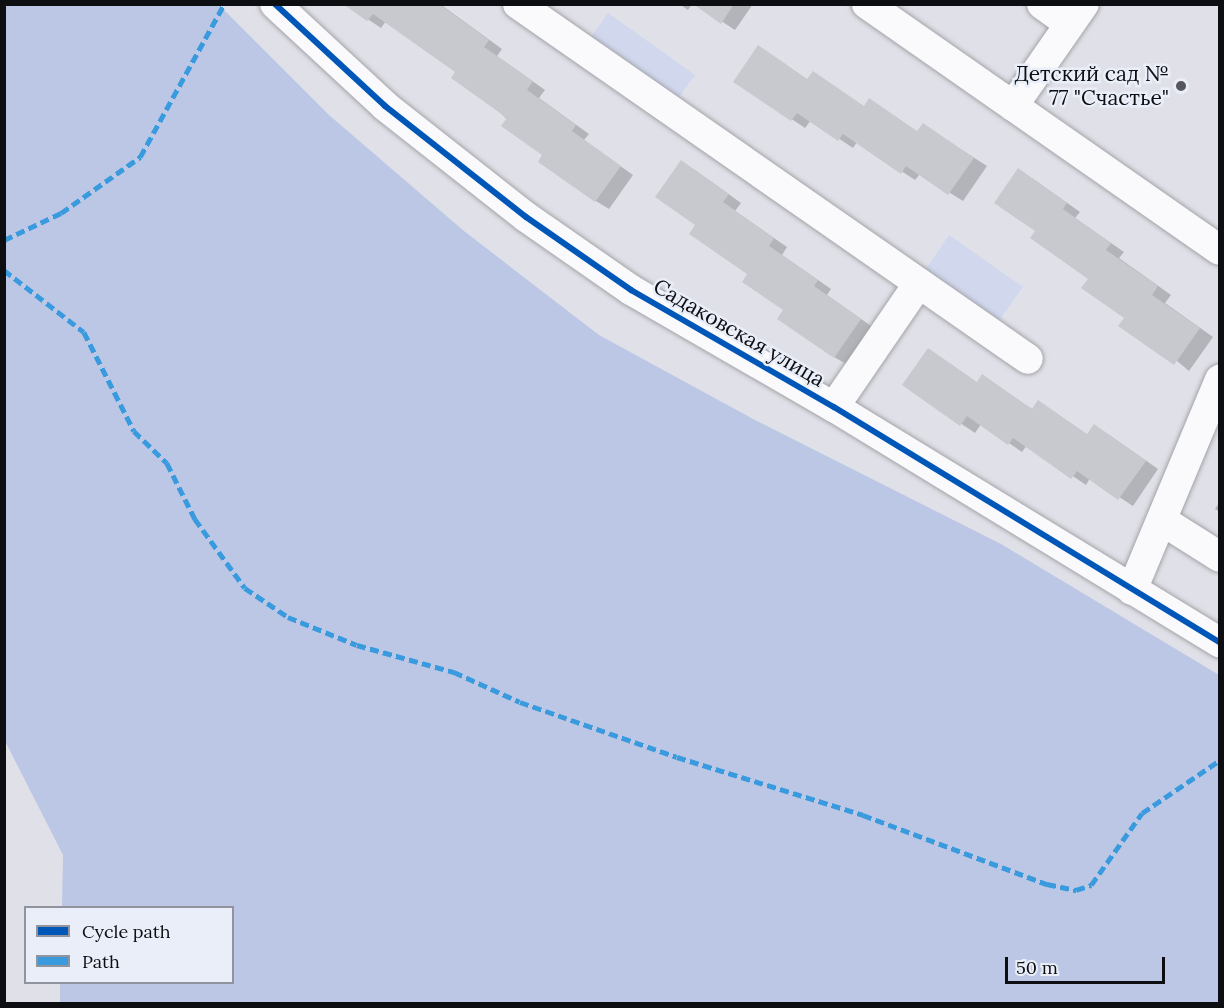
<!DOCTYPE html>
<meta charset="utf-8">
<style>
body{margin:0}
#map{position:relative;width:1224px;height:1008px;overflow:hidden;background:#e0e1e8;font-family:Lora,serif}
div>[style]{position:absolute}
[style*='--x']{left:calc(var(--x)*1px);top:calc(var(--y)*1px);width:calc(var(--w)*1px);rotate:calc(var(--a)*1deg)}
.green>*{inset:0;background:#d1d8ee}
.forest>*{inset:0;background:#bcc7e6}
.shadow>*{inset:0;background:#0003}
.building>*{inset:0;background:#c8c9ce}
.roads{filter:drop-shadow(0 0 2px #a3a4a9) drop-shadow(0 0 2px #a3a4a9)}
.minor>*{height:30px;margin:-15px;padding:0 15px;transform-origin:15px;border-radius:15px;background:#fafafc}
.quiet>*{height:4.5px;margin-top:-2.25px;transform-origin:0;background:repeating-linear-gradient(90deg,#3a9ade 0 9px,transparent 0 13.5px)}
.cycleway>*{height:6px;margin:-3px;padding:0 3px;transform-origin:3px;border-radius:3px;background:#0057b8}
.dots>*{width:16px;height:16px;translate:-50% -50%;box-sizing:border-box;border:3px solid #e9eef8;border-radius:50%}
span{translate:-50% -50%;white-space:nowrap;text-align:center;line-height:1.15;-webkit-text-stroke:5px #e9eef8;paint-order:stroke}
.poi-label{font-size:21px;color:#0d0e12}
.right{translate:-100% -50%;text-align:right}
.street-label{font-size:21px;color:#0d0e12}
.frame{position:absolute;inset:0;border:6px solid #0d0e12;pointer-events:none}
.legend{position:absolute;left:24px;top:906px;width:210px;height:78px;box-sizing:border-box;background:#e9eef8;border:2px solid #91949c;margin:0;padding:8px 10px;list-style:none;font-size:18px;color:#0d0e12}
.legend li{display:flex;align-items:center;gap:12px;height:30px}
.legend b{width:30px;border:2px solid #91949c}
.scale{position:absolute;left:1005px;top:957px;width:160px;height:27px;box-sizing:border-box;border:3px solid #0d0e12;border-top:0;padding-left:8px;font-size:18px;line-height:21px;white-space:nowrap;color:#0d0e12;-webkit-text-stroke:4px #e9eef8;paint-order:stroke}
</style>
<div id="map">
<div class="green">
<div style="clip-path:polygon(608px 13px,695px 75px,676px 101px,589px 40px)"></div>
<div style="clip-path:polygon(949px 235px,1023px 287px,996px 325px,923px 273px)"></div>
</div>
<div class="forest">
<div style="clip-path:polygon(5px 4px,219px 5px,329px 115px,464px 231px,599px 335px,755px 420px,1001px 544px,1219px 675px,1219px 1003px,60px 1003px,60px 983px,232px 982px,232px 908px,62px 907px,63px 855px,5px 741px)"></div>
</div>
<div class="shadow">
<div style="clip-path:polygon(345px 4px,440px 4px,502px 49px,497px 56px,545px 90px,539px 98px,589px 134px,584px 140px,633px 175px,609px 209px,596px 201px,540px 161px,544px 154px,457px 72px,386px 21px,381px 28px)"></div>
<div style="clip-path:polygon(679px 4px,692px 4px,688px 10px)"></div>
<div style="clip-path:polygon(695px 4px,753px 4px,735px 30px)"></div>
<div style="clip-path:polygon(772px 55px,808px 80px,918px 132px,923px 125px,987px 166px,963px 201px,920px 174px,915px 180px,857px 142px,853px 148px,811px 120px,805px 128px,735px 81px)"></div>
<div style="clip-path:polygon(695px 170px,741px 203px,735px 211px,787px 247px,782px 255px,831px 289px,827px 295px,874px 328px,848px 365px,834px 357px,697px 225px)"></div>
<div style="clip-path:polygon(1032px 178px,1080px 212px,1075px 218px,1124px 252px,1119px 258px,1171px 295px,1165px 303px,1213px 337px,1189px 371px,1126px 318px,1090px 278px,1037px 231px)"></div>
<div style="clip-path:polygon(978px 383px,1088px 435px,1108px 434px,1158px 469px,1133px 506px,1090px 478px,1086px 485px,1027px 445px,1022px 452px,981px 424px,975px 433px,904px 385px)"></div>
<div style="clip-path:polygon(1220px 501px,1220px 512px,1215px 509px)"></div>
</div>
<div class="building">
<div style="clip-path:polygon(343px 4px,439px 4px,489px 40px,484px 47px,533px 81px,527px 90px,576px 125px,572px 131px,621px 166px,595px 202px,538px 162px,542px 155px,501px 126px,507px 118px,451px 78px,455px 72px,373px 14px,367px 21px)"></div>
<div style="clip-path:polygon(693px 4px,734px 4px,721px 24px)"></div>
<div style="clip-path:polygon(758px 45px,807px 79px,813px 71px,864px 106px,869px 98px,917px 131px,923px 123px,974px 158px,948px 195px,906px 166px,901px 174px,843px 134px,838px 141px,797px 113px,791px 121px,733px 82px)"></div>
<div style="clip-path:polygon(681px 160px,729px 194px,723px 202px,774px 238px,769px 246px,818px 280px,814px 286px,861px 319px,834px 358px,777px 319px,783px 310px,742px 282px,747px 274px,689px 234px,695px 225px,655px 197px)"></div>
<div style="clip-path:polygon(1018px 168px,1067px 203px,1063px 209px,1111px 243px,1106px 250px,1158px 286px,1152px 295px,1200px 328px,1174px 365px,1118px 326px,1124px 318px,1081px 288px,1088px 279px,1030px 238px,1035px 231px,994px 203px)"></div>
<div style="clip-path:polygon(928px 348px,977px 382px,982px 374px,1032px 409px,1038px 400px,1087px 434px,1094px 424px,1146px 461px,1118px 500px,1077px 471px,1071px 479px,1013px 438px,1008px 445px,967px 416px,960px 426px,902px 385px)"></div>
</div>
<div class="roads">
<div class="minor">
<div style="--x:275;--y:4;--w:150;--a:42.8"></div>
<div style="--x:385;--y:106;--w:179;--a:38.2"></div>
<div style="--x:526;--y:217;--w:128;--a:34.8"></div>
<div style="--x:631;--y:290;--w:234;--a:30"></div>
<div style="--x:834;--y:407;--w:452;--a:31.4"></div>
<div style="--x:518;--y:4;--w:621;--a:34.84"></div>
<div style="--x:867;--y:4;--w:430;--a:34.9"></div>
<div style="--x:1042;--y:4;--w:34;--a:36"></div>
<div style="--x:1013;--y:106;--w:124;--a:-55.2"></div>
<div style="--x:834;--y:407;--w:150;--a:-55.6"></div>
<div style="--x:1163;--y:521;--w:67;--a:32.3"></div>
<div style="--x:1132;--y:590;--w:228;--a:-67.3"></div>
</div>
</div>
<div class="quiet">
<div style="--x:4;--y:240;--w:63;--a:-25.3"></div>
<div style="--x:61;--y:213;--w:97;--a:-35.3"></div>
<div style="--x:140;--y:157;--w:175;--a:-61.2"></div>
<div style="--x:4;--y:270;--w:101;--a:37.8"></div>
<div style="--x:84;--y:332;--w:111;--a:63.2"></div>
<div style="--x:134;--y:431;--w:46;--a:44.1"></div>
<div style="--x:167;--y:463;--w:63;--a:63.4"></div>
<div style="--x:195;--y:519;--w:85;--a:54.1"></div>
<div style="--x:245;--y:588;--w:52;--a:34"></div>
<div style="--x:288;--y:617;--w:74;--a:22.1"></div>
<div style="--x:357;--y:645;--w:101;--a:15.6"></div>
<div style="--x:454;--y:672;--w:72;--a:24.4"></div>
<div style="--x:520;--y:702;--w:166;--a:19.3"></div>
<div style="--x:677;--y:757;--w:195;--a:17.3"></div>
<div style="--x:863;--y:815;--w:197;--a:20.6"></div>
<div style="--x:1047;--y:884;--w:30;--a:12"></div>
<div style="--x:1076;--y:890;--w:16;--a:-18"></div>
<div style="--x:1091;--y:885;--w:88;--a:-54.7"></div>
<div style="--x:1142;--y:813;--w:94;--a:-34.2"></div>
</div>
<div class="cycleway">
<div style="--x:275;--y:4;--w:150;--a:42.8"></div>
<div style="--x:385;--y:106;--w:179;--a:38.2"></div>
<div style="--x:526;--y:217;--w:128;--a:34.8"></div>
<div style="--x:631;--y:290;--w:234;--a:30"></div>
<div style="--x:834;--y:407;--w:452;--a:31.4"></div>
</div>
<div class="dots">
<div style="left:1181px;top:86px;background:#57585d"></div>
</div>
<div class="poi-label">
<span class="right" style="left:1169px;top:86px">Детский сад №<br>77 "Счастье"</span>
</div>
<div class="street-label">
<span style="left:739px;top:333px;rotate:30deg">Садаковская улица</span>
</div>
<div class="frame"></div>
<ul class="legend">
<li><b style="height:8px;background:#0057b8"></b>Cycle path</li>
<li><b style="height:8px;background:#3a9ade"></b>Path</li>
</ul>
<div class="scale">50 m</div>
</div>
